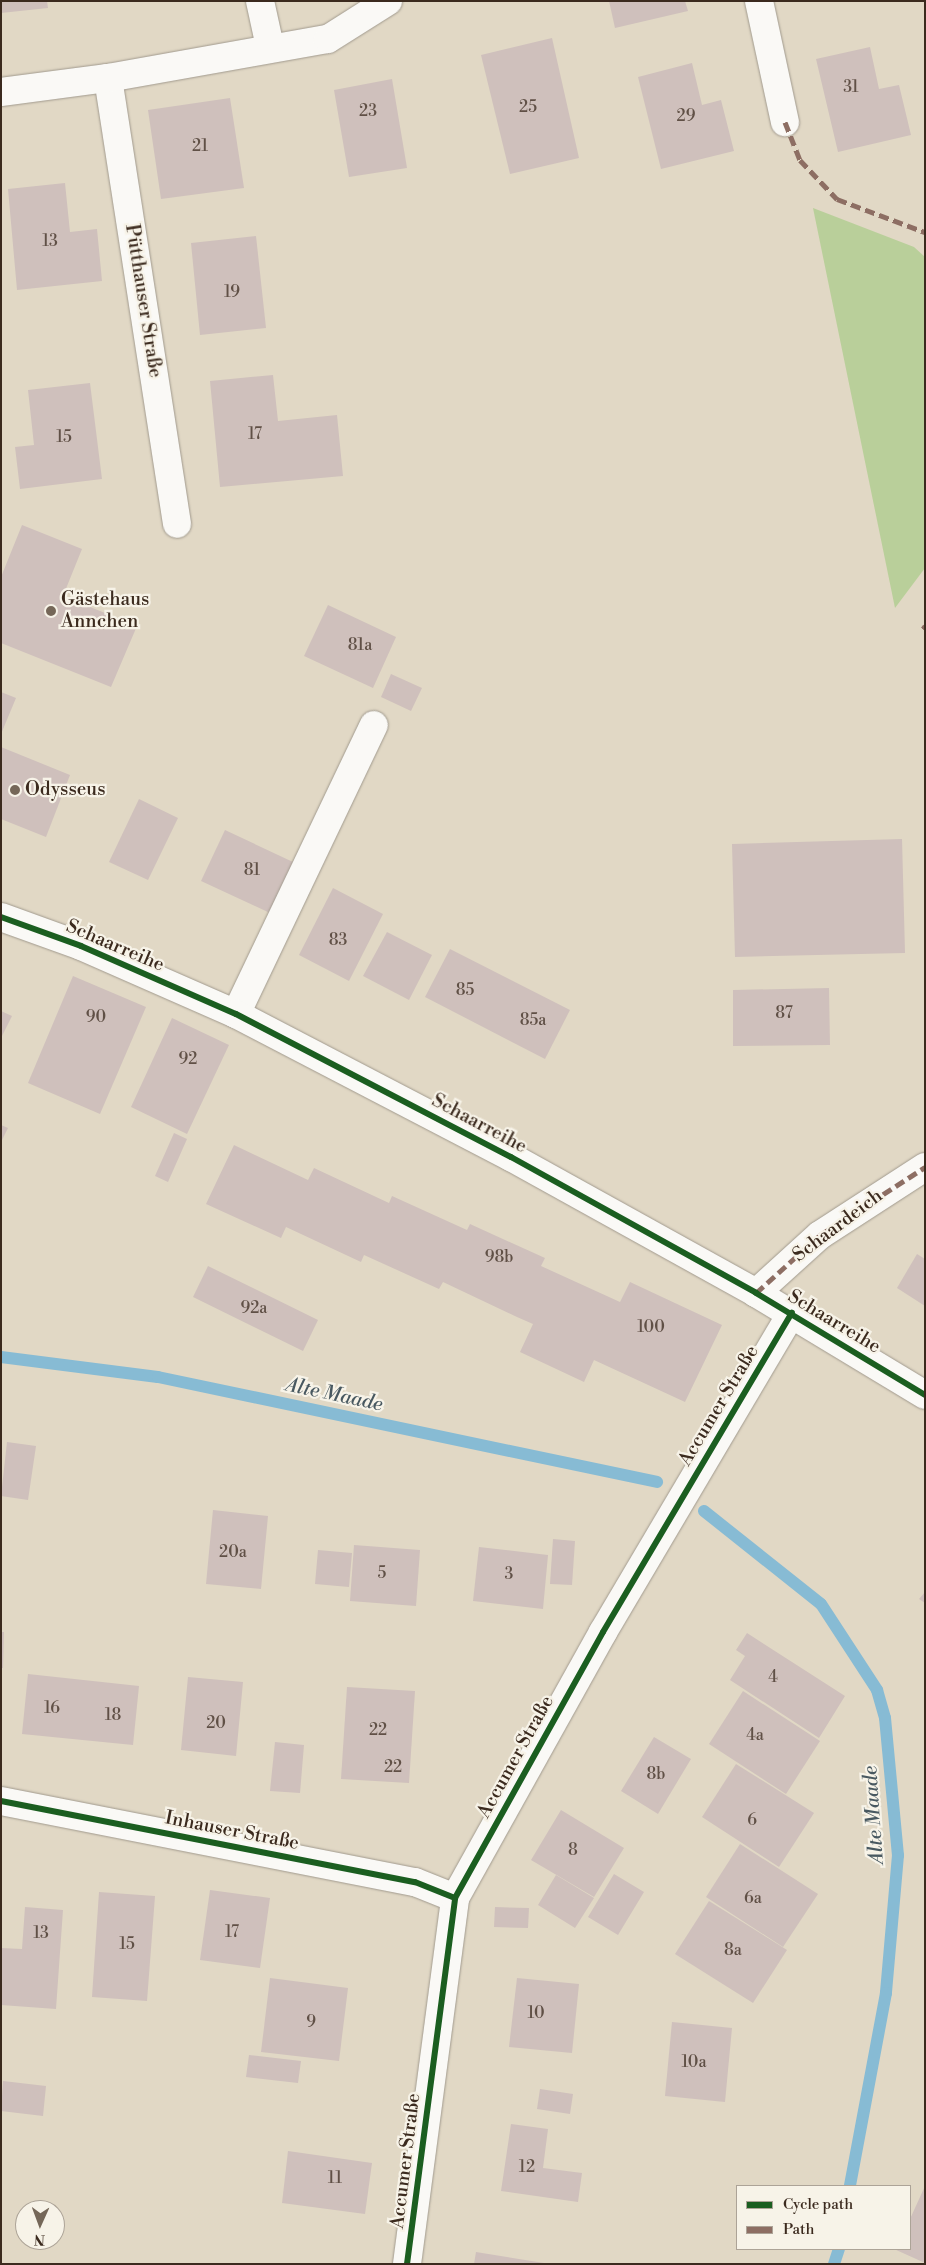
<!DOCTYPE html>
<meta charset="utf-8">
<style>
body{margin:0}
#map{position:relative;width:926px;height:2265px;overflow:hidden;background:#e1d8c5;font-family:"Libre Bodoni",serif}
div>[style]{position:absolute}
[style*='--x']{left:calc(var(--x)*1px);top:calc(var(--y)*1px);width:calc(var(--w)*1px);rotate:calc(var(--a)*1deg)}
.green>*{inset:0;background:#b9cf9a}
.stream>*{height:12px;margin:-6px;padding:0 6px;transform-origin:6px;border-radius:6px;background:#87bbd4}
.building>*{inset:0;background:#cfc0bc}
.roads{filter:drop-shadow(0 0 1px #a19a8e) drop-shadow(0 0 1px #a19a8e)}
.minor>*{height:28px;margin:-14px;padding:0 14px;transform-origin:14px;border-radius:14px;background:#faf9f6}
.major>*{height:28px;margin:-14px;padding:0 14px;transform-origin:14px;border-radius:14px;background:#faf9f6}
.quiet>*{height:5px;margin-top:-2.5px;transform-origin:0;background:repeating-linear-gradient(90deg,#8d6e63 0 10px,transparent 0 15px)}
.cycleway>*{height:6px;margin:-3px;padding:0 3px;transform-origin:3px;border-radius:3px;background:#1b5e20}
.dots>*{width:14px;height:14px;translate:-50% -50%;box-sizing:border-box;border:2px solid #f7f3e8;border-radius:50%}
span{translate:-50% -50%;white-space:nowrap;text-align:center;line-height:1.15;-webkit-text-stroke:4.5px #f7f3e8;paint-order:stroke}
.number-label{font-size:16px;color:#605046}
.number-label span{-webkit-text-stroke-width:0}
.street-label{font-size:19px;color:#3b2a1e}
.poi-label{font-size:19px;color:#3b2a1e}
.left{translate:0 -50%;text-align:left}
.water-label{font-size:20px;color:#485860;font-style:italic}
.frame{position:absolute;inset:0;border:2px solid #3b2a1e;pointer-events:none}
.legend{position:absolute;left:736px;top:2185px;width:175px;height:65px;box-sizing:border-box;background:#f7f3e8;border:1px solid #aca397;margin:0;padding:6px 9px;list-style:none;font-size:15px;color:#3b2a1e}
.legend li{display:flex;align-items:center;gap:10px;height:25px}
.legend b{width:25px;border:1px solid #aca397}
.north{position:absolute;left:15px;top:2200px;width:50px;height:50px;box-sizing:border-box;background:#f7f3e8;border:1px solid #aca397;border-radius:50%;rotate:182deg;font-size:14px;font-weight:700;line-height:20px;text-align:center;color:#3b2a1e}
.north::after{content:'';display:block;margin:auto;width:18px;height:22px;background:#756758;clip-path:polygon(50% 0,100% 100%,50% 72%,0 100%)}
</style>
<div id="map">
<div class="green">
<div style="clip-path:polygon(813px 208px,914px 247px,925px 257px,925px 568px,895px 608px)"></div>
</div>
<div class="stream">
<div style="--x:1;--y:1357;--w:158;--a:7.3"></div>
<div style="--x:158;--y:1377;--w:510;--a:11.88"></div>
<div style="--x:704;--y:1511;--w:149;--a:38.5"></div>
<div style="--x:821;--y:1604;--w:103;--a:56.9"></div>
<div style="--x:877;--y:1690;--w:29;--a:74"></div>
<div style="--x:885;--y:1718;--w:138;--a:84.6"></div>
<div style="--x:898;--y:1855;--w:139;--a:95"></div>
<div style="--x:886;--y:1993;--w:196;--a:100.6"></div>
<div style="--x:834;--y:2264;--w:16;--a:-72"></div>
</div>
<div class="building">
<div style="clip-path:polygon(1px 1px,47px 1px,48px 8px,1px 13px)"></div>
<div style="clip-path:polygon(609px 1px,685px 1px,688px 11px,615px 28px)"></div>
<div style="clip-path:polygon(552px 38px,579px 158px,510px 174px,481px 55px)"></div>
<div style="clip-path:polygon(870px 47px,879px 89px,899px 85px,911px 135px,838px 152px,816px 59px)"></div>
<div style="clip-path:polygon(692px 63px,702px 105px,721px 100px,734px 151px,661px 169px,638px 77px)"></div>
<div style="clip-path:polygon(392px 79px,407px 168px,349px 177px,334px 90px)"></div>
<div style="clip-path:polygon(230px 98px,244px 188px,161px 199px,148px 110px)"></div>
<div style="clip-path:polygon(65px 183px,70px 232px,97px 229px,102px 281px,17px 290px,8px 189px)"></div>
<div style="clip-path:polygon(256px 236px,266px 328px,200px 335px,191px 243px)"></div>
<div style="clip-path:polygon(273px 375px,278px 421px,337px 415px,343px 476px,220px 487px,210px 381px)"></div>
<div style="clip-path:polygon(90px 383px,102px 479px,20px 489px,15px 447px,34px 445px,28px 390px)"></div>
<div style="clip-path:polygon(22px 525px,82px 549px,63px 596px,137px 626px,111px 687px,1px 643px,1px 577px)"></div>
<div style="clip-path:polygon(328px 605px,396px 637px,373px 688px,304px 656px)"></div>
<div style="clip-path:polygon(391px 674px,422px 688px,411px 711px,381px 697px)"></div>
<div style="clip-path:polygon(1px 692px,16px 698px,1px 734px)"></div>
<div style="clip-path:polygon(1px 747px,70px 775px,46px 837px,1px 819px)"></div>
<div style="clip-path:polygon(139px 799px,178px 818px,148px 880px,109px 862px)"></div>
<div style="clip-path:polygon(225px 830px,293px 862px,270px 913px,201px 881px)"></div>
<div style="clip-path:polygon(902px 839px,905px 953px,735px 957px,732px 844px)"></div>
<div style="clip-path:polygon(333px 888px,383px 914px,349px 981px,299px 955px)"></div>
<div style="clip-path:polygon(387px 932px,432px 955px,409px 1000px,363px 976px)"></div>
<div style="clip-path:polygon(450px 949px,570px 1010px,545px 1059px,425px 997px)"></div>
<div style="clip-path:polygon(73px 976px,146px 1007px,100px 1114px,28px 1083px)"></div>
<div style="clip-path:polygon(829px 988px,830px 1045px,733px 1046px,733px 990px)"></div>
<div style="clip-path:polygon(1px 1011px,12px 1016px,1px 1038px)"></div>
<div style="clip-path:polygon(172px 1018px,229px 1045px,187px 1134px,131px 1107px)"></div>
<div style="clip-path:polygon(1px 1125px,8px 1128px,1px 1142px)"></div>
<div style="clip-path:polygon(174px 1133px,187px 1139px,168px 1182px,155px 1176px)"></div>
<div style="clip-path:polygon(234px 1145px,308px 1180px,314px 1168px,389px 1203px,392px 1196px,467px 1230px,470px 1224px,545px 1258px,541px 1266px,620px 1302px,630px 1282px,722px 1325px,685px 1402px,594px 1360px,584px 1382px,520px 1352px,533px 1324px,517px 1317px,443px 1282px,439px 1289px,364px 1255px,361px 1262px,286px 1227px,281px 1238px,206px 1204px)"></div>
<div style="clip-path:polygon(917px 1254px,925px 1259px,925px 1306px,897px 1288px)"></div>
<div style="clip-path:polygon(208px 1266px,318px 1320px,303px 1351px,193px 1297px)"></div>
<div style="clip-path:polygon(7px 1442px,36px 1446px,28px 1500px,1px 1496px)"></div>
<div style="clip-path:polygon(213px 1510px,268px 1516px,261px 1589px,206px 1584px)"></div>
<div style="clip-path:polygon(553px 1539px,575px 1541px,572px 1585px,550px 1584px)"></div>
<div style="clip-path:polygon(354px 1545px,420px 1550px,416px 1606px,350px 1601px)"></div>
<div style="clip-path:polygon(479px 1547px,548px 1555px,543px 1609px,473px 1601px)"></div>
<div style="clip-path:polygon(318px 1550px,352px 1553px,349px 1587px,315px 1584px)"></div>
<div style="clip-path:polygon(925px 1592px,925px 1603px,919px 1599px)"></div>
<div style="clip-path:polygon(1px 1632px,4px 1632px,3px 1668px,1px 1668px)"></div>
<div style="clip-path:polygon(747px 1633px,845px 1696px,819px 1738px,730px 1680px,745px 1656px,736px 1650px)"></div>
<div style="clip-path:polygon(28px 1674px,139px 1686px,133px 1745px,22px 1734px)"></div>
<div style="clip-path:polygon(188px 1677px,243px 1682px,236px 1756px,181px 1750px)"></div>
<div style="clip-path:polygon(347px 1687px,415px 1691px,409px 1783px,341px 1779px)"></div>
<div style="clip-path:polygon(743px 1691px,820px 1741px,786px 1794px,709px 1744px)"></div>
<div style="clip-path:polygon(654px 1737px,691px 1759px,658px 1814px,621px 1791px)"></div>
<div style="clip-path:polygon(275px 1742px,304px 1745px,300px 1793px,270px 1791px)"></div>
<div style="clip-path:polygon(736px 1764px,814px 1813px,779px 1867px,702px 1817px)"></div>
<div style="clip-path:polygon(561px 1810px,624px 1848px,594px 1897px,531px 1860px)"></div>
<div style="clip-path:polygon(740px 1844px,818px 1894px,783px 1947px,706px 1897px)"></div>
<div style="clip-path:polygon(614px 1874px,644px 1892px,618px 1935px,588px 1917px)"></div>
<div style="clip-path:polygon(556px 1875px,594px 1898px,575px 1928px,538px 1905px)"></div>
<div style="clip-path:polygon(210px 1890px,270px 1898px,260px 1968px,200px 1960px)"></div>
<div style="clip-path:polygon(99px 1892px,155px 1896px,147px 2001px,92px 1997px)"></div>
<div style="clip-path:polygon(709px 1901px,787px 1950px,753px 2003px,675px 1954px)"></div>
<div style="clip-path:polygon(25px 1907px,63px 1910px,56px 2009px,1px 2005px,1px 1948px,22px 1949px)"></div>
<div style="clip-path:polygon(495px 1907px,529px 1908px,528px 1928px,494px 1927px)"></div>
<div style="clip-path:polygon(270px 1978px,348px 1988px,339px 2061px,261px 2052px)"></div>
<div style="clip-path:polygon(517px 1978px,579px 1984px,572px 2053px,509px 2047px)"></div>
<div style="clip-path:polygon(672px 2022px,732px 2028px,725px 2102px,665px 2096px)"></div>
<div style="clip-path:polygon(249px 2055px,301px 2061px,298px 2083px,246px 2077px)"></div>
<div style="clip-path:polygon(3px 2081px,46px 2086px,43px 2116px,1px 2111px)"></div>
<div style="clip-path:polygon(540px 2089px,573px 2094px,570px 2114px,537px 2109px)"></div>
<div style="clip-path:polygon(511px 2124px,548px 2129px,543px 2168px,582px 2173px,578px 2202px,501px 2191px)"></div>
<div style="clip-path:polygon(288px 2151px,372px 2163px,365px 2214px,282px 2203px)"></div>
<div style="clip-path:polygon(925px 2186px,925px 2263px,894px 2249px,910px 2249px,910px 2219px)"></div>
<div style="clip-path:polygon(476px 2252px,544px 2263px,544px 2264px,474px 2264px)"></div>
</div>
<div class="roads">
<div class="minor">
<div style="--x:260;--y:1;--w:47;--a:77.7"></div>
<div style="--x:759;--y:1;--w:124;--a:77.9"></div>
<div style="--x:108;--y:78;--w:451;--a:81.2"></div>
<div style="--x:1;--y:92;--w:108;--a:-7.5"></div>
<div style="--x:108;--y:78;--w:223;--a:-10.1"></div>
<div style="--x:328;--y:39;--w:71;--a:-32.3"></div>
<div style="--x:236;--y:1014;--w:320;--a:-64.5"></div>
<div style="--x:756;--y:1293;--w:86;--a:-42.2"></div>
<div style="--x:820;--y:1235;--w:125;--a:-32.9"></div>
<div style="--x:1;--y:1801;--w:422;--a:11.1"></div>
<div style="--x:415;--y:1882;--w:43;--a:21.8"></div>
<div style="--x:407;--y:2264;--w:369;--a:-82.5"></div>
<div style="--x:455;--y:1898;--w:304;--a:-60.9"></div>
<div style="--x:603;--y:1632;--w:371;--a:-59.4"></div>
</div>
<div class="major">
<div style="--x:1;--y:917;--w:85;--a:19.9"></div>
<div style="--x:81;--y:946;--w:169;--a:23.7"></div>
<div style="--x:236;--y:1014;--w:310;--a:27.5"></div>
<div style="--x:511;--y:1157;--w:280;--a:29"></div>
<div style="--x:756;--y:1293;--w:197;--a:31.1"></div>
</div>
</div>
<div class="quiet">
<div style="--x:785;--y:122;--w:41;--a:68.5"></div>
<div style="--x:800;--y:160;--w:54;--a:46.5"></div>
<div style="--x:837;--y:199;--w:94;--a:20.6"></div>
<div style="--x:923;--y:629;--w:4;--a:-56"></div>
<div style="--x:756;--y:1293;--w:86;--a:-42.2"></div>
<div style="--x:820;--y:1235;--w:125;--a:-32.9"></div>
</div>
<div class="cycleway">
<div style="--x:1;--y:917;--w:85;--a:19.9"></div>
<div style="--x:81;--y:946;--w:169;--a:23.7"></div>
<div style="--x:236;--y:1014;--w:310;--a:27.5"></div>
<div style="--x:511;--y:1157;--w:280;--a:29"></div>
<div style="--x:756;--y:1293;--w:197;--a:31.1"></div>
<div style="--x:1;--y:1801;--w:422;--a:11.1"></div>
<div style="--x:415;--y:1882;--w:43;--a:21.8"></div>
<div style="--x:407;--y:2264;--w:369;--a:-82.5"></div>
<div style="--x:455;--y:1898;--w:304;--a:-60.9"></div>
<div style="--x:603;--y:1632;--w:371;--a:-59.4"></div>
</div>
<div class="dots">
<div style="left:51px;top:611px;background:#756758"></div>
<div style="left:15px;top:790px;background:#756758"></div>
</div>
<div class="number-label">
<span style="left:851px;top:87px">31</span>
<span style="left:528px;top:107px">25</span>
<span style="left:368px;top:111px">23</span>
<span style="left:686px;top:116px">29</span>
<span style="left:200px;top:146px">21</span>
<span style="left:50px;top:241px">13</span>
<span style="left:232px;top:292px">19</span>
<span style="left:255px;top:434px">17</span>
<span style="left:64px;top:437px">15</span>
<span style="left:360px;top:645px">81a</span>
<span style="left:252px;top:870px">81</span>
<span style="left:338px;top:940px">83</span>
<span style="left:465px;top:990px">85</span>
<span style="left:784px;top:1013px">87</span>
<span style="left:96px;top:1017px">90</span>
<span style="left:533px;top:1020px">85a</span>
<span style="left:188px;top:1059px">92</span>
<span style="left:499px;top:1257px">98b</span>
<span style="left:254px;top:1308px">92a</span>
<span style="left:651px;top:1327px">100</span>
<span style="left:233px;top:1552px">20a</span>
<span style="left:382px;top:1573px">5</span>
<span style="left:509px;top:1574px">3</span>
<span style="left:773px;top:1677px">4</span>
<span style="left:52px;top:1708px">16</span>
<span style="left:113px;top:1715px">18</span>
<span style="left:216px;top:1723px">20</span>
<span style="left:378px;top:1730px">22</span>
<span style="left:755px;top:1735px">4a</span>
<span style="left:393px;top:1767px">22</span>
<span style="left:656px;top:1774px">8b</span>
<span style="left:752px;top:1820px">6</span>
<span style="left:573px;top:1850px">8</span>
<span style="left:753px;top:1898px">6a</span>
<span style="left:232px;top:1932px">17</span>
<span style="left:41px;top:1933px">13</span>
<span style="left:127px;top:1944px">15</span>
<span style="left:733px;top:1950px">8a</span>
<span style="left:536px;top:2013px">10</span>
<span style="left:311px;top:2022px">9</span>
<span style="left:694px;top:2062px">10a</span>
<span style="left:527px;top:2167px">12</span>
<span style="left:335px;top:2178px">11</span>
</div>
<div class="street-label">
<span style="left:143px;top:301px;rotate:81deg">Pütthauser Straße</span>
<span style="left:115px;top:946px;rotate:23deg">Schaarreihe</span>
<span style="left:479px;top:1124px;rotate:28deg">Schaarreihe</span>
<span style="left:838px;top:1226px;rotate:-37deg">Schaardeich</span>
<span style="left:834px;top:1322px;rotate:31deg">Schaarreihe</span>
<span style="left:719px;top:1406px;rotate:-59deg">Accumer Straße</span>
<span style="left:516px;top:1757px;rotate:-61deg">Accumer Straße</span>
<span style="left:232px;top:1831px;rotate:11deg">Inhauser Straße</span>
<span style="left:406px;top:2161px;rotate:-83deg">Accumer Straße</span>
</div>
<div class="poi-label">
<span class="left" style="left:61px;top:611px">Gästehaus<br>Annchen</span>
<span class="left" style="left:25px;top:790px">Odysseus</span>
</div>
<div class="water-label">
<span style="left:334px;top:1395px;rotate:12deg">Alte Maade</span>
<span style="left:874px;top:1815px;rotate:-94deg">Alte Maade</span>
</div>
<div class="frame"></div>
<ul class="legend">
<li><b style="height:6px;background:#1b5e20"></b>Cycle path</li>
<li><b style="height:6px;background:#8d6e63"></b>Path</li>
</ul>
<div class="north">N</div>
</div>
